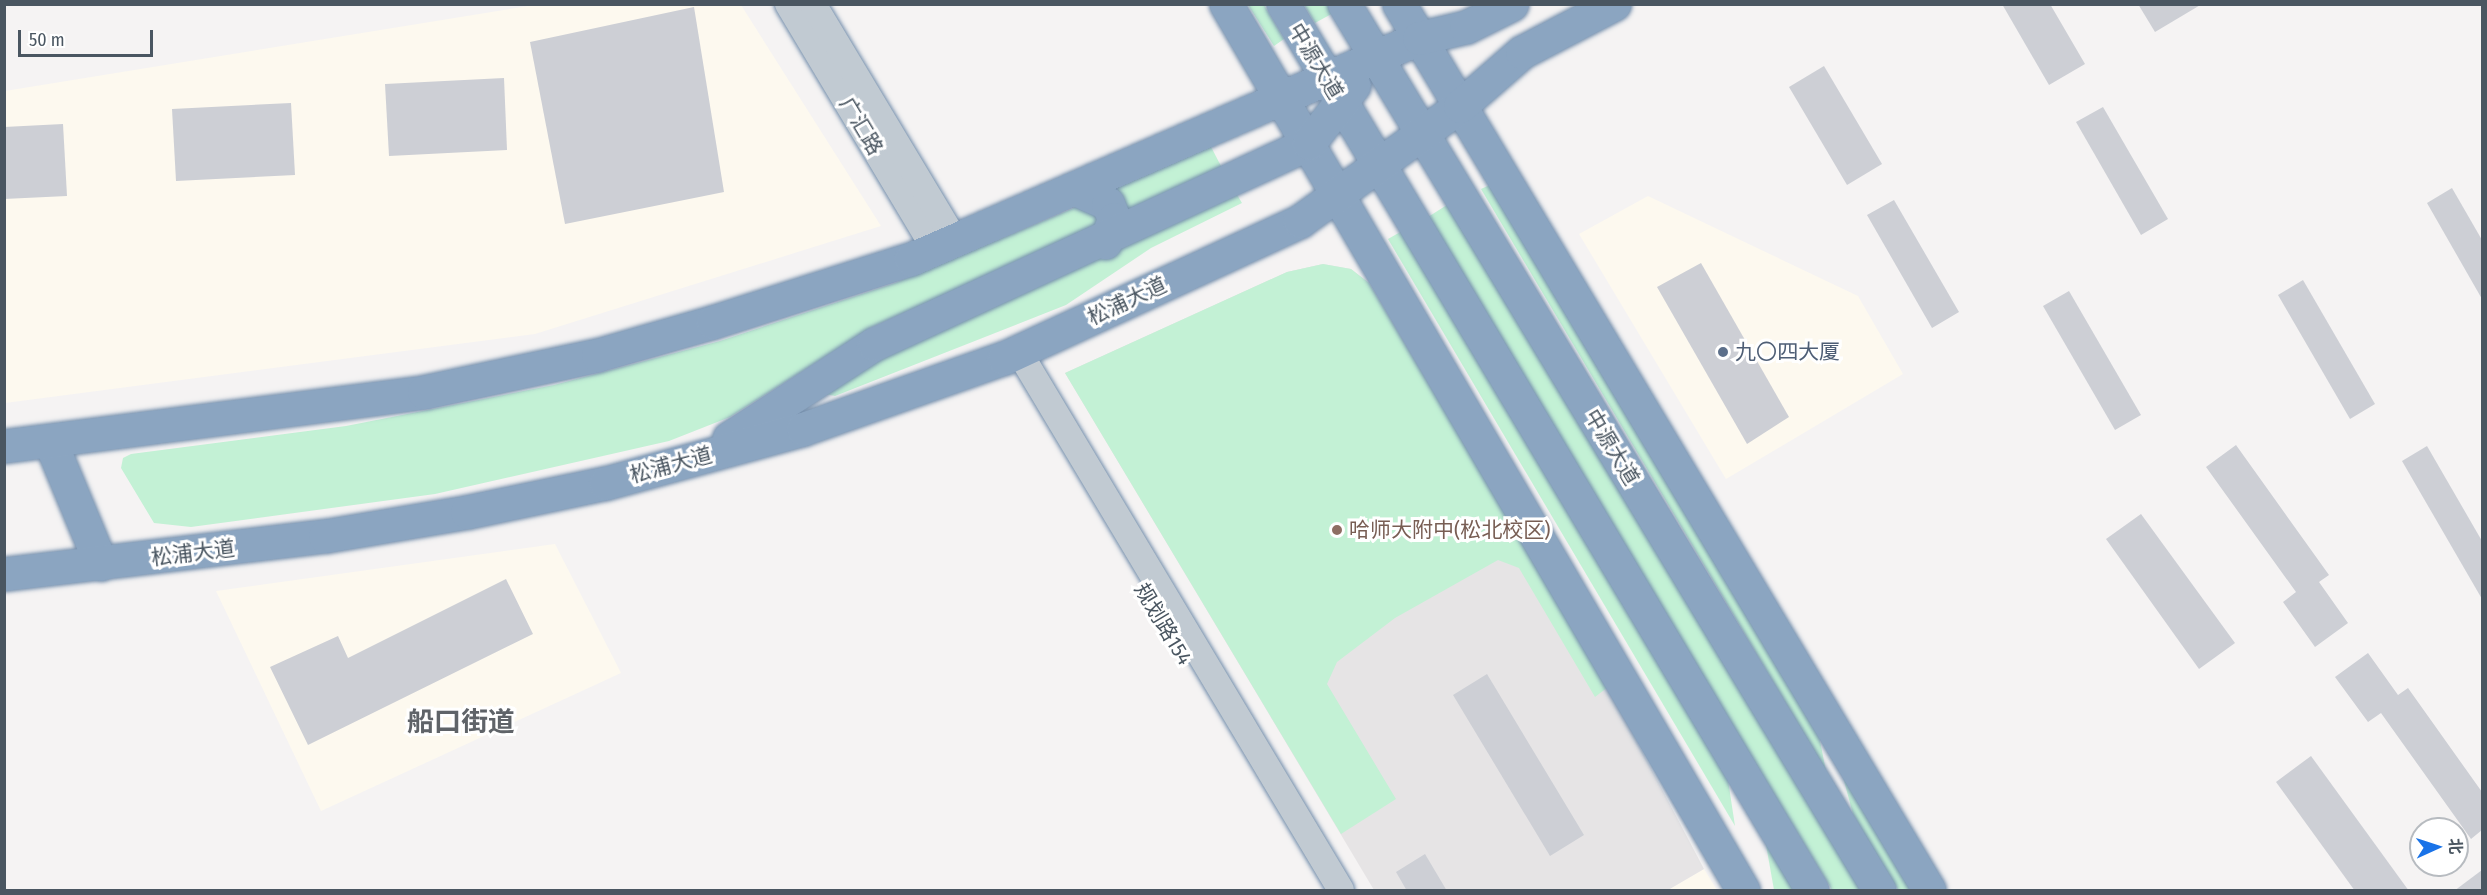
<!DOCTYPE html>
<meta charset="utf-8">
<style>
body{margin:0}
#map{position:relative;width:2487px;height:895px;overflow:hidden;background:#f5f3f3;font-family:"Fira Sans Condensed","Noto Sans SC",sans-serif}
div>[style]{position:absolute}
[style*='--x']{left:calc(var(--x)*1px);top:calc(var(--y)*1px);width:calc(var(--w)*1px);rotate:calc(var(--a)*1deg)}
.commercial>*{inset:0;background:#fdf9ef}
.education>*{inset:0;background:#e6e4e5}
.green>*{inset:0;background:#c3f1d5}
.building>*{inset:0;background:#cdcfd5}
.roads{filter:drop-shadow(0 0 2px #7690ad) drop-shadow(0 0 2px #7690ad)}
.minor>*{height:26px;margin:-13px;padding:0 13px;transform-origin:13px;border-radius:13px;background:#c1cad2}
.highway>*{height:33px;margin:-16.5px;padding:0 16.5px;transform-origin:16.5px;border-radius:16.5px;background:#8ba5c1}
.dots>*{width:16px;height:16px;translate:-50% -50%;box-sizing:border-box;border:3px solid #fff;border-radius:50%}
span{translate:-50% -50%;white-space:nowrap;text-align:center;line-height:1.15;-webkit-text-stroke:6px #fff;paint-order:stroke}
.street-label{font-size:21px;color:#4a5661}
.service-label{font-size:21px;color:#4e5e75}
.left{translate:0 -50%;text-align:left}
.education-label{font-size:21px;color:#785e54}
.district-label{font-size:27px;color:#5f6368;font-weight:700}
.frame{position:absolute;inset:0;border:6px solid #4a5661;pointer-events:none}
.north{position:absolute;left:2409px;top:817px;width:60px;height:60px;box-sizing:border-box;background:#fff;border:2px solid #b7bbc0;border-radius:50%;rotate:87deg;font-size:16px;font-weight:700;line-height:24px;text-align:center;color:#4a5661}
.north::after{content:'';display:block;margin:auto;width:21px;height:27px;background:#1a73e8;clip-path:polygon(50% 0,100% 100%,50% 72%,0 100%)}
.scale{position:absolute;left:18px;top:30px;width:135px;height:27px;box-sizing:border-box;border:3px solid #4a5661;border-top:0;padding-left:8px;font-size:18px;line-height:21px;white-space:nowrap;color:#4a5661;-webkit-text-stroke:4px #fff;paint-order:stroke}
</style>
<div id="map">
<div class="commercial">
<div style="clip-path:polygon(534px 5px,741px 5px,881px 226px,535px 334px,5px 403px,5px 91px)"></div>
<div style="clip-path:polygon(1648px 196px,1858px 296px,1903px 374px,1726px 479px,1579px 234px)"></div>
<div style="clip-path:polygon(555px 544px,621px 673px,321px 811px,216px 591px)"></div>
<div style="clip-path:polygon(1704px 869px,1717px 890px,1668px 890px)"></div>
</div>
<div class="education">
<div style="clip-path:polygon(1323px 264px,1351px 269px,1369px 283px,1608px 687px,1704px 869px,1668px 890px,1374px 890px,1065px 373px,1287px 272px)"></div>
</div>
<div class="green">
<div style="clip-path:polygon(1248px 5px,1264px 5px,1284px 39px,1274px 46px)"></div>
<div style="clip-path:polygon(1304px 5px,1330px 5px,1335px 12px,1315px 23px)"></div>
<div style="clip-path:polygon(1208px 141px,1222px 168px,1124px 217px,1112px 190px)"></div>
<div style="clip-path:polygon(1492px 184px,1815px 716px,1826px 771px,1481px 189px)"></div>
<div style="clip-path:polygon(1233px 188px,1242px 203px,1151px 248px,1066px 305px,835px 396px,825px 394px,826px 386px)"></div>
<div style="clip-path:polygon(1088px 202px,1100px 226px,872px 327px,730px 417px,669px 441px,435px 494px,191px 527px,154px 523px,121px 468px,123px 458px,131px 454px,346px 426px,554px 385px,720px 341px,895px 283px)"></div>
<div style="clip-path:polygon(1450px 203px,1862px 890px,1832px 890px,1719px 703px,1428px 217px)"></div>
<div style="clip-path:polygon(1402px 231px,1728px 780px,1735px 826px,1388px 239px)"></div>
<div style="clip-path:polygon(1323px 264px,1351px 269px,1369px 283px,1608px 687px,1595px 697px,1519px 568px,1498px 560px,1395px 618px,1337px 662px,1327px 684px,1396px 799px,1341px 834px,1065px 373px,1287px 272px)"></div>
<div style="clip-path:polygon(1836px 751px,1918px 890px,1898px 890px,1867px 839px,1853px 814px)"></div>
<div style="clip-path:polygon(1765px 839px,1795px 890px,1774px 890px)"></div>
</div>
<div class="building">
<div style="clip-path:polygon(2002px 4px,2050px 4px,2085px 64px,2049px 85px)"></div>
<div style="clip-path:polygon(2138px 4px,2202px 4px,2155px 32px)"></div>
<div style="clip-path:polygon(694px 7px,724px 192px,565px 224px,530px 42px)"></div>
<div style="clip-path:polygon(1824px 66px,1882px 164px,1847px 185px,1789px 87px)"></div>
<div style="clip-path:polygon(504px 78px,507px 150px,389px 156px,385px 84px)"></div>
<div style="clip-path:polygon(291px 103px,295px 175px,176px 181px,172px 109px)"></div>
<div style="clip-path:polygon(2103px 107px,2168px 219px,2141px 235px,2076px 122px)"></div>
<div style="clip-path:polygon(63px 124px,67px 196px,4px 199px,4px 127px)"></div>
<div style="clip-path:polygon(2452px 188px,2482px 240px,2482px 299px,2427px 203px)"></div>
<div style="clip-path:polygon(1894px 200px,1959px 312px,1932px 328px,1867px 215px)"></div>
<div style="clip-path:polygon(1701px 263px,1789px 417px,1747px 444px,1657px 287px)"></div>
<div style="clip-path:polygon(2303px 280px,2375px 404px,2350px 419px,2278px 295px)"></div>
<div style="clip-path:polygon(2069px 291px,2141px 415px,2115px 430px,2043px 306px)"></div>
<div style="clip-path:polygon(2236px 445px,2329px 575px,2319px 582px,2348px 623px,2315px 647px,2283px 602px,2296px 592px,2206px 467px)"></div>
<div style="clip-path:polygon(2427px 446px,2482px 541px,2482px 599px,2402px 461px)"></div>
<div style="clip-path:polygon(2141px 514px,2235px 643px,2199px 669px,2106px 539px)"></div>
<div style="clip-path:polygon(506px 579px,533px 634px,308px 745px,270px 667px,338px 636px,348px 658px)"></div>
<div style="clip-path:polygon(2368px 653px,2398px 695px,2408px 688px,2482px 792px,2482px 830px,2471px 839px,2381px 713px,2368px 722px,2335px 677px)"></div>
<div style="clip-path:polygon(1487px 674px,1584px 835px,1550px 856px,1453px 695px)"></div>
<div style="clip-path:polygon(2311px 756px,2409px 891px,2355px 891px,2276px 782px)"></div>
<div style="clip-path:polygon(1425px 854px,1447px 891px,1407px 891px,1396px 872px)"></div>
<div style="clip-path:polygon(2482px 870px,2482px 891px,2454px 891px)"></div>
</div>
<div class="roads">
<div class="minor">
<div style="--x:788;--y:4;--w:284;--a:59.1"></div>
<div style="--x:813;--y:4;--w:275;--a:59"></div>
<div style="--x:1019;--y:352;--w:627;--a:59.1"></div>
</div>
<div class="highway">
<div style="--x:1226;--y:4;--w:1026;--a:59.74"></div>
<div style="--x:1283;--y:4;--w:1032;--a:59.16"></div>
<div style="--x:1344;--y:4;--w:1035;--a:58.87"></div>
<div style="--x:1399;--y:4;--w:1032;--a:59.11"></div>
<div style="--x:1075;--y:189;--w:36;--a:24"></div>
<div style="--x:1108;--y:204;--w:16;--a:68"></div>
<div style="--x:1114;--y:219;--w:25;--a:111"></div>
<div style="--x:729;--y:438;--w:173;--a:-33"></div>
<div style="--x:874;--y:344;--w:479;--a:-24.8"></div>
<div style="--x:1309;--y:143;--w:73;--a:-52.2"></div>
<div style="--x:50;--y:441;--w:133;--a:67.5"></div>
<div style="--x:4;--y:446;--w:423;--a:-7.3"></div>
<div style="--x:424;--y:392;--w:178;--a:-12"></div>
<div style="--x:598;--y:355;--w:120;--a:-16"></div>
<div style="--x:713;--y:322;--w:208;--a:-17.7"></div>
<div style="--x:911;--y:259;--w:554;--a:-23.51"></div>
<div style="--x:1419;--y:38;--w:48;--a:-13.2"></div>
<div style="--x:1466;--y:27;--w:51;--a:-26.6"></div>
<div style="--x:4;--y:574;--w:323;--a:-6.8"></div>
<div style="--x:325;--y:536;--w:144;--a:-9.6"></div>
<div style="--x:467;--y:512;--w:142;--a:-11.8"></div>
<div style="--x:606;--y:483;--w:204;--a:-15.3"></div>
<div style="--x:803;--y:429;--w:213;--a:-19.5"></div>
<div style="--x:1004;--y:358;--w:326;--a:-24.8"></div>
<div style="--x:1300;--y:221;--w:197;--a:-35.7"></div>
<div style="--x:1460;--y:106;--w:82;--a:-41.1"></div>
<div style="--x:1522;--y:52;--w:104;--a:-27.6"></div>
</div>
</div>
<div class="dots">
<div style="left:1723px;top:352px;background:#5c6f8a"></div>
<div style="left:1337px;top:530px;background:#8d6e63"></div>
</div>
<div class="street-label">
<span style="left:1316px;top:61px;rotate:59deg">中源大道</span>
<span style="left:861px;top:126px;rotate:59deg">广汇路</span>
<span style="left:1127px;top:301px;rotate:-25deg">松浦大道</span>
<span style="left:1612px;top:447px;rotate:59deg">中源大道</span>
<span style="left:671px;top:465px;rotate:-15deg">松浦大道</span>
<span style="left:193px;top:553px;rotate:-7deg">松浦大道</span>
<span style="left:1163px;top:624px;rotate:59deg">规划路154</span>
</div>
<div class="service-label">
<span class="left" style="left:1735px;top:352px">九〇四大厦</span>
</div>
<div class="education-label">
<span class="left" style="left:1349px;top:530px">哈师大附中(松北校区)</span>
</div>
<div class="district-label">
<span style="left:461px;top:723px">船口街道</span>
</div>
<div class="frame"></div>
<div class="north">北</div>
<div class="scale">50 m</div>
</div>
